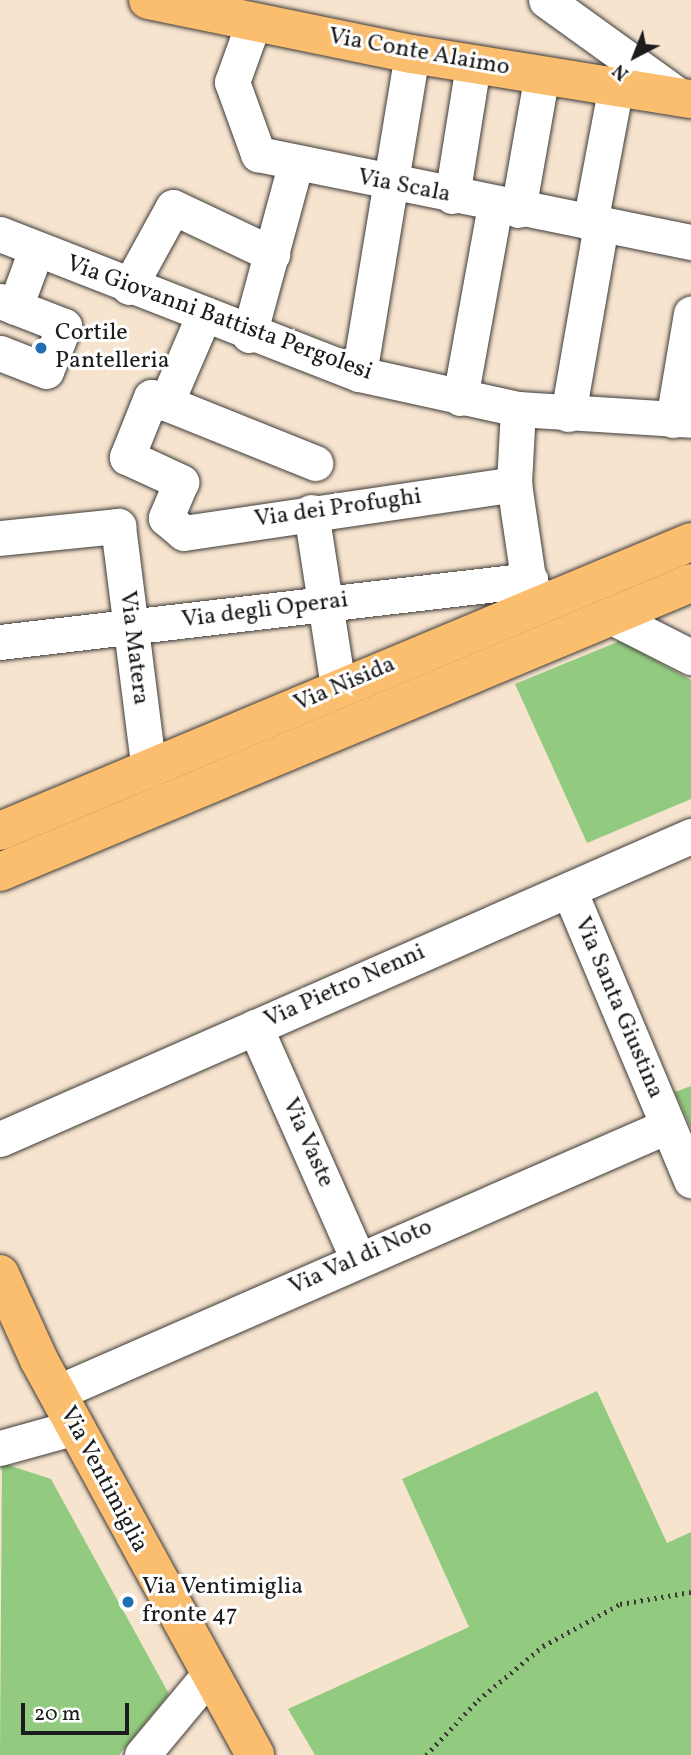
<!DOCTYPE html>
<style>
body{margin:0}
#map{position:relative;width:691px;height:1755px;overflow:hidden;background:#f7e4cf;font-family:Vollkorn,serif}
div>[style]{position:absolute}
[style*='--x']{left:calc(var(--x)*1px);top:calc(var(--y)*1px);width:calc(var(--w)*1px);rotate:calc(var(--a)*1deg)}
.green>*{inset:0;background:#92cb7f}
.path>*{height:4.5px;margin-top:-2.25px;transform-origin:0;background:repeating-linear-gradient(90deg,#3d3a37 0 2px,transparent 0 7px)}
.roads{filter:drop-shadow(0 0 2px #3d3a37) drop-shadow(0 0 2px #3d3a37)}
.minor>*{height:35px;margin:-17.5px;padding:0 17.5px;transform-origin:17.5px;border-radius:17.5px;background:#fff}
.major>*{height:38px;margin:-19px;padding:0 19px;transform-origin:19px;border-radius:19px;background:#fbbd6e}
.dots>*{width:19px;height:19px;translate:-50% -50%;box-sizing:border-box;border:4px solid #fff;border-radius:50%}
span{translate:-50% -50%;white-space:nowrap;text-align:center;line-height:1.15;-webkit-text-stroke:6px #fff;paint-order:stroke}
.street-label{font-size:24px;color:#1c1c1c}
.poi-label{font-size:24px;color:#1c1c1c}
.left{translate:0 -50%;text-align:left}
.north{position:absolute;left:600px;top:21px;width:70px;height:70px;-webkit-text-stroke:5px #fff;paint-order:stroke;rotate:222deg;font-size:19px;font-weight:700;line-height:28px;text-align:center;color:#1c1c1c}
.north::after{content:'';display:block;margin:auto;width:24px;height:32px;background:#1c1c1c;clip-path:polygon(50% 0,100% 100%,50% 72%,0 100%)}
.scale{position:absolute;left:21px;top:1703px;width:108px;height:32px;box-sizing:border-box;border:4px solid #1c1c1c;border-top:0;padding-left:9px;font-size:21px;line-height:24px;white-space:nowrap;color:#1c1c1c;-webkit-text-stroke:5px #fff;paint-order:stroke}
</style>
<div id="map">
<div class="green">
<div style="clip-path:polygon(620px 641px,691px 680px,691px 799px,587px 843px,515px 684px)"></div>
<div style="clip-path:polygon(691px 1086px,691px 1128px,675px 1092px)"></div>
<div style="clip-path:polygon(597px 1391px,667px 1543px,691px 1532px,691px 1755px,315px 1755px,288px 1709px,469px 1627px,402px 1479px)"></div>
<div style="clip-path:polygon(2px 1463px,51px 1479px,169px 1694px,119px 1755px,0 1755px)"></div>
</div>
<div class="path">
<div style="--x:426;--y:1755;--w:76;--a:-46.6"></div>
<div style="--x:478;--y:1700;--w:85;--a:-39.7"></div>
<div style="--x:543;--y:1646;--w:88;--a:-28.6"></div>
<div style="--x:620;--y:1604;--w:72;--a:-9.6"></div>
</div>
<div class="roads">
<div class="minor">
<div style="--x:546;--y:0;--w:164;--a:35.8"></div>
<div style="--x:254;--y:21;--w:65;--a:109.8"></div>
<div style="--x:232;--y:82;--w:77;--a:70.1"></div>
<div style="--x:258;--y:154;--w:442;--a:11.5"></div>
<div style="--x:452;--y:196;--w:133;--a:-80.9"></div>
<div style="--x:518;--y:210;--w:138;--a:-80"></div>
<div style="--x:590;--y:223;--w:139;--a:-79.3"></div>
<div style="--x:0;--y:234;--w:385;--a:21.3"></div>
<div style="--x:359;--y:374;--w:163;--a:12.4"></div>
<div style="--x:518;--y:409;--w:173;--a:3.6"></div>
<div style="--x:129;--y:287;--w:91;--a:-61.2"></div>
<div style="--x:173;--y:207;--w:110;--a:25.4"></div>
<div style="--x:0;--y:301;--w:69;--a:21.3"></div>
<div style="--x:64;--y:326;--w:48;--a:111.8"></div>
<div style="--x:46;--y:371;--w:49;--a:-158.6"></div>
<div style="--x:15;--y:307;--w:61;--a:-69.8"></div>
<div style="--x:203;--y:317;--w:94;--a:113.3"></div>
<div style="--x:166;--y:403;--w:16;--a:-158"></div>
<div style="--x:151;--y:397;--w:65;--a:111.8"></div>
<div style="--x:127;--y:457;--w:60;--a:24.8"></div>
<div style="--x:181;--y:482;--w:39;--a:113"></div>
<div style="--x:166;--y:518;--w:23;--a:40"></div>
<div style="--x:184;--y:533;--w:334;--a:-8.4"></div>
<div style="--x:249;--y:335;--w:175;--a:-74.8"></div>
<div style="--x:359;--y:374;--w:324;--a:-80.6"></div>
<div style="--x:460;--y:398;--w:196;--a:-79.7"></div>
<div style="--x:166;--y:403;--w:161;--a:21.9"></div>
<div style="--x:518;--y:409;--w:75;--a:93.1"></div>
<div style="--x:514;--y:484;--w:121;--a:81.5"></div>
<div style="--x:568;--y:414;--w:192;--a:-80.1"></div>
<div style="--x:673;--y:420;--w:108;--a:-80.4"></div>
<div style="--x:311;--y:512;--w:177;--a:81.2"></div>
<div style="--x:0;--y:538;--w:119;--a:-5.8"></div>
<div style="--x:118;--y:526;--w:246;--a:82.8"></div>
<div style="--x:612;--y:617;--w:89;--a:26.9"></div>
<div style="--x:0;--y:642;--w:534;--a:-6.67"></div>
<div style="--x:569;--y:890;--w:315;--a:67.2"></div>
<div style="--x:255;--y:1027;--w:254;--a:66.1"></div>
<div style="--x:0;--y:1139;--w:755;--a:-23.68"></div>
<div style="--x:56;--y:1393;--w:667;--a:-23.6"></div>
<div style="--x:0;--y:1448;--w:78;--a:-15.6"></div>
<div style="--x:142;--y:1755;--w:102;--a:-50.2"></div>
</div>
<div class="major">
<div style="--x:148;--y:0;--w:269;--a:11.6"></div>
<div style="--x:412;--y:54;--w:283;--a:9.2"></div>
<div style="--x:0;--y:831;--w:749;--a:-22.7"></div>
<div style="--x:0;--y:872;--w:749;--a:-22.7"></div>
<div style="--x:0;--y:1274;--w:94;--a:65.6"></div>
<div style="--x:39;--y:1360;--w:450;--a:61.3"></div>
</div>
</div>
<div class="dots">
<div style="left:41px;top:348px;background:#1f6fb2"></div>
<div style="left:128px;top:1602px;background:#1f6fb2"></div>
</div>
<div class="street-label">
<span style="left:419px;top:53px;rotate:10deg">Via Conte Alaimo</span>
<span style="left:404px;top:187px;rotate:11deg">Via Scala</span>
<span style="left:219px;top:319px;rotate:20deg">Via Giovanni Battista Pergolesi</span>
<span style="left:338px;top:509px;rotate:-8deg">Via dei Profughi</span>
<span style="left:265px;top:611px;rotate:-7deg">Via degli Operai</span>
<span style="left:133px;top:648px;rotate:83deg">Via Matera</span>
<span style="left:345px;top:685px;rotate:-23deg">Via Nisida</span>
<span style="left:345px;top:987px;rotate:-24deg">Via Pietro Nenni</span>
<span style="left:618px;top:1008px;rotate:67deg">Via Santa Giustina</span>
<span style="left:307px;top:1143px;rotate:66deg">Via Vaste</span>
<span style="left:361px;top:1258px;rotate:-24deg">Via Val di Noto</span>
<span style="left:103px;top:1480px;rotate:62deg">Via Ventimiglia</span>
</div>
<div class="poi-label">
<span class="left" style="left:55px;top:348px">Cortile<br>Pantelleria</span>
<span class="left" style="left:142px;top:1602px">Via Ventimiglia<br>fronte 47</span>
</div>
<div class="north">N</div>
<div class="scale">20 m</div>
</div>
